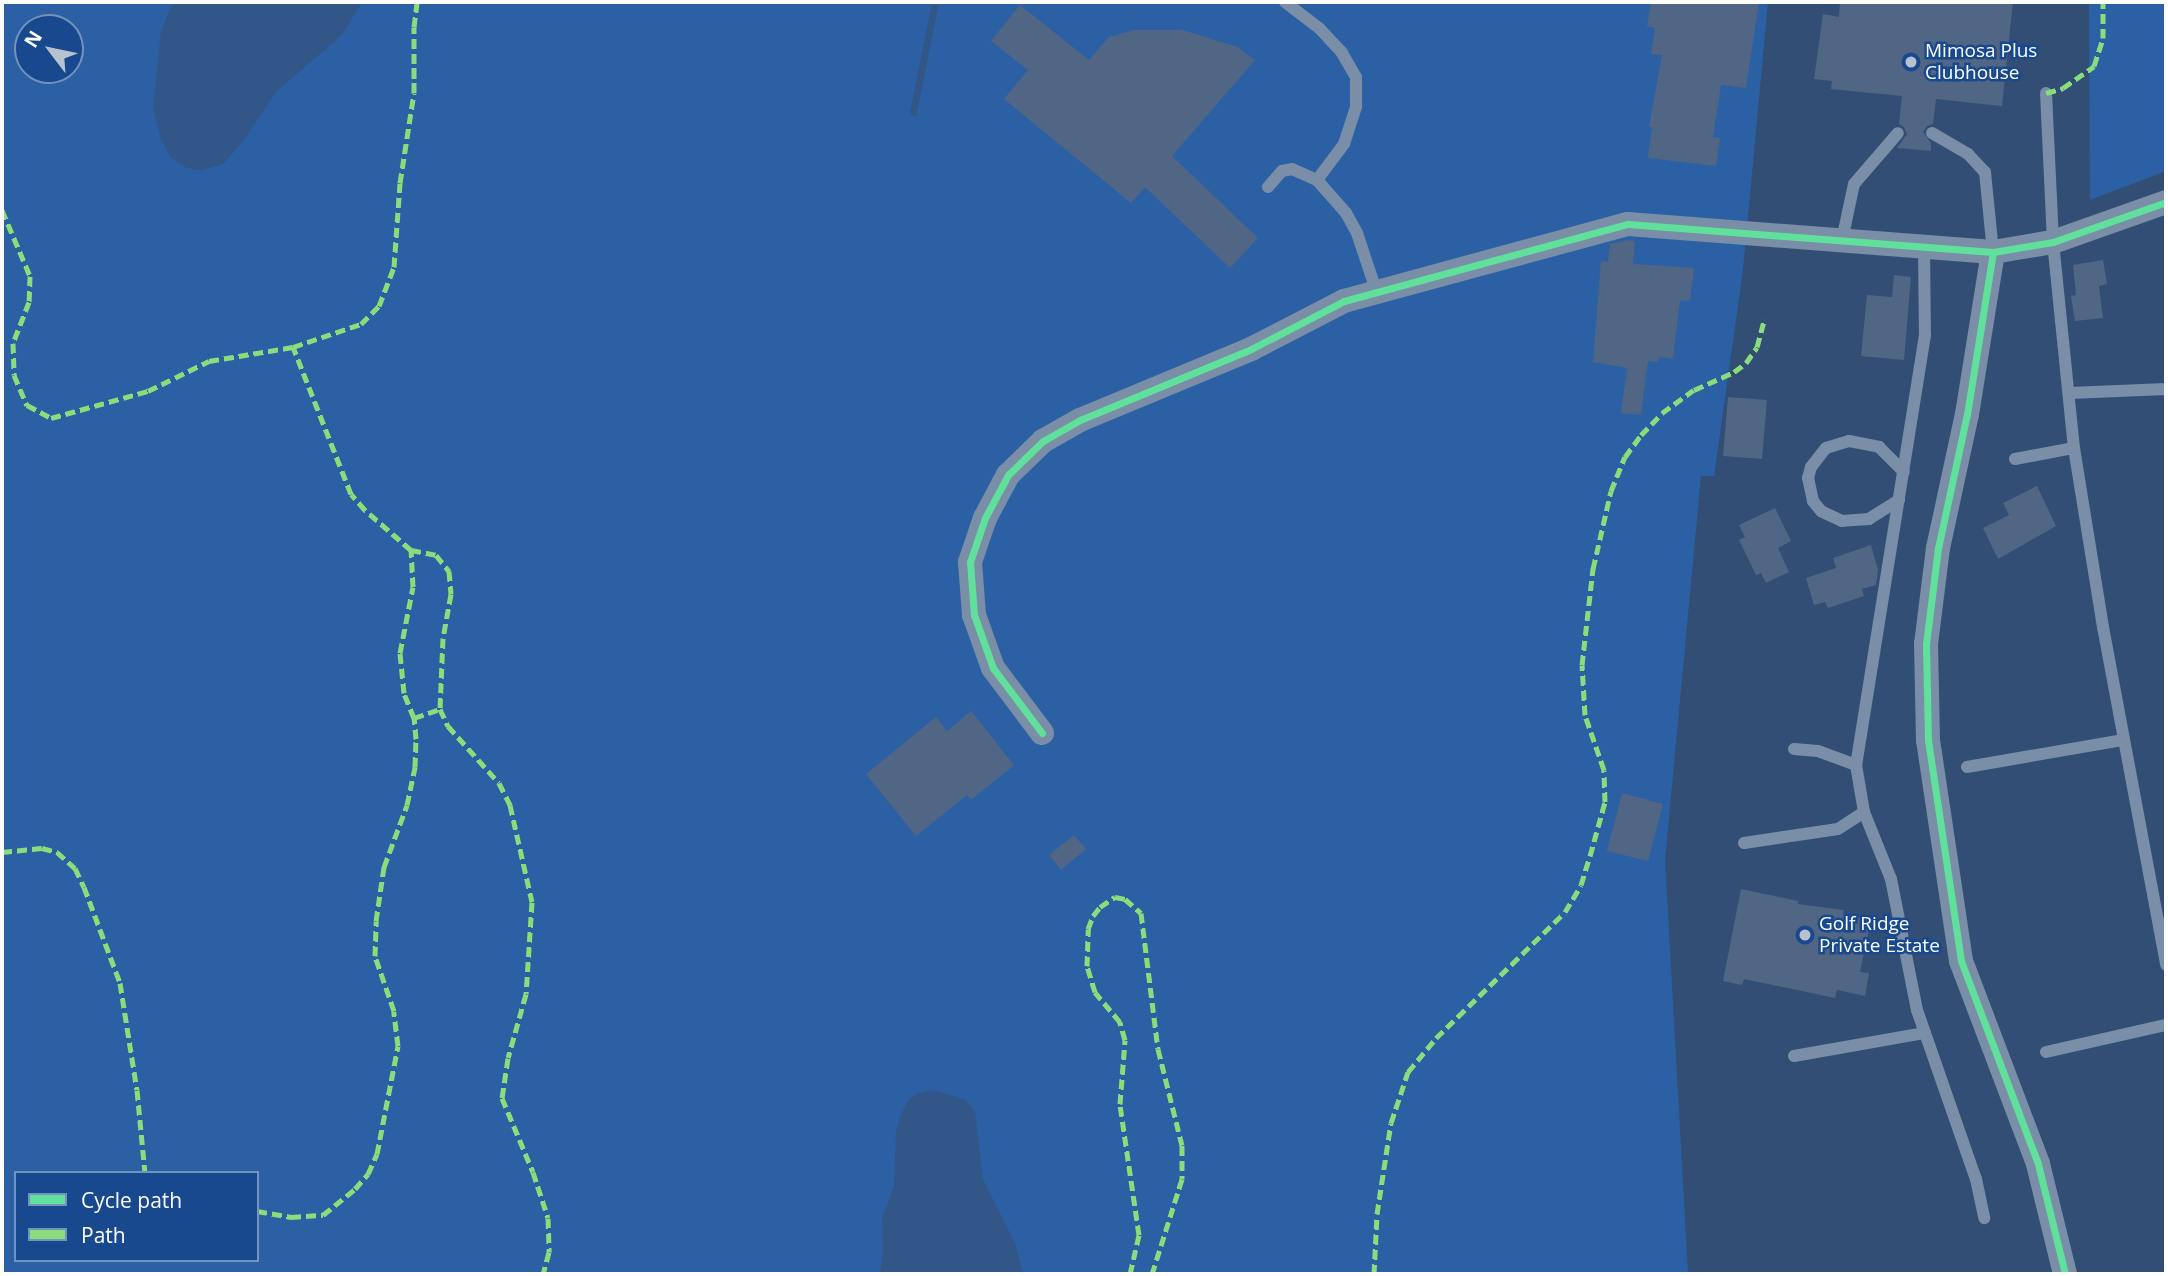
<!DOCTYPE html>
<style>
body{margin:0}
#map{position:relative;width:2168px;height:1276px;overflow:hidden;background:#334e74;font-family:"Open Sans",sans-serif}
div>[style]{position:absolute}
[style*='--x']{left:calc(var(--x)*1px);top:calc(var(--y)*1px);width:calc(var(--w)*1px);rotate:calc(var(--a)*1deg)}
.green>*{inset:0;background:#2c60a5}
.water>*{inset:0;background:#335688}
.stream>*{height:7px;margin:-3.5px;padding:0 3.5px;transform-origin:3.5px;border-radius:3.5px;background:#335688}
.building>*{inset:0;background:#506684}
.service>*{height:12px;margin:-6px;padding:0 6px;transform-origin:6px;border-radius:6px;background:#7a8ea7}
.minor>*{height:24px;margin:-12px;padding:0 12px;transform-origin:12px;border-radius:12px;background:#7a8ea7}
.quiet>*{height:5px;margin-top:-2.5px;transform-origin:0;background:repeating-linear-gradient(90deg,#8add7b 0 10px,transparent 0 15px)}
.cycleway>*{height:7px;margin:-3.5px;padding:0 3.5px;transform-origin:3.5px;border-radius:3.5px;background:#60e19b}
.dots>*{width:19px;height:19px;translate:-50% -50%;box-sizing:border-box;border:4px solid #18498f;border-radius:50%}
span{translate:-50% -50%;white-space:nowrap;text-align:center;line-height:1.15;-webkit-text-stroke:5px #18498f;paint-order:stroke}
.poi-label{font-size:19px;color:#fff}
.left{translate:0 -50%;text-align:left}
.frame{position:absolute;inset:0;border:4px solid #fff;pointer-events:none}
.legend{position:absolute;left:14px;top:1171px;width:245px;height:91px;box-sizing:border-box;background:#18498f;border:2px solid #7492bc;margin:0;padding:9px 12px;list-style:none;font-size:21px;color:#fff}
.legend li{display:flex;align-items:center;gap:14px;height:35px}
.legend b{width:35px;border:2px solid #7492bc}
.north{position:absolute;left:14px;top:14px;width:70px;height:70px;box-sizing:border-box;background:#18498f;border:2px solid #7492bc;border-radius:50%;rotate:302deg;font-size:19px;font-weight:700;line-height:28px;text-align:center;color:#fff}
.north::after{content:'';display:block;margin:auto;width:24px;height:32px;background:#b8c1ce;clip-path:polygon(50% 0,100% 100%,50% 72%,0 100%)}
</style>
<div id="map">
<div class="green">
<div style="clip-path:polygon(evenodd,2px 2px,1768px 2px,1743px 270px,1714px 476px,1701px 476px,1665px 860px,1688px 1274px,2px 1274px,2px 2px,28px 28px,70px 28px,70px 70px,28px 70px,28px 28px,2px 2px,16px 1173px,257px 1173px,257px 1260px,16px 1260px,16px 1173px)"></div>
<div style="clip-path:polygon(2089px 2px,2166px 2px,2166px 171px,2090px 200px)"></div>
</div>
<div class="water">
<div style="clip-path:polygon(173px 2px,362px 2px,342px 35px,276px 92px,241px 144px,222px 165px,201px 170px,187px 168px,171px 158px,160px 137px,153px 107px,161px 30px)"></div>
<div style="clip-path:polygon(933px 1090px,965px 1099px,975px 1111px,983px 1179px,1015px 1243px,1023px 1274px,880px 1274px,883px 1252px,882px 1218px,894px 1186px,896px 1132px,900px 1116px,908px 1101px,917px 1093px)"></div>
</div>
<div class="stream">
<div style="--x:913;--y:112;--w:112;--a:-78.7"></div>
</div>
<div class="building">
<div style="clip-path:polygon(1651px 2px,1759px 2px,1746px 88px,1721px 85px,1713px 137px,1720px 138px,1716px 166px,1648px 158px,1652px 127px,1649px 127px,1662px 55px,1651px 54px,1655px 28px,1647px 26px)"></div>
<div style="clip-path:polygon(1840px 2px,2013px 2px,2002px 106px,1936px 99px,1933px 124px,1927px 126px,1923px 132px,1931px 143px,1931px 151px,1897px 148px,1907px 134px,1904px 127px,1899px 124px,1902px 96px,1831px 89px,1832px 81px,1814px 79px,1823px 14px,1839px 17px)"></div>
<div style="clip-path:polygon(1020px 5px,1089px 60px,1109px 37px,1134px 30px,1183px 30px,1237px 47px,1255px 60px,1172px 156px,1258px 238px,1230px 268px,1145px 187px,1131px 203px,1004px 99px,1028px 70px,991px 41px)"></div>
<div style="clip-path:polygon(1627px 240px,1635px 241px,1633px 264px,1694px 268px,1690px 301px,1680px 300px,1673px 359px,1659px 357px,1658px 362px,1648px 361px,1641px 415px,1621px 413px,1627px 368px,1593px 362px,1601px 261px,1608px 262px,1610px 244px)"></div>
<div style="clip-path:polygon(2103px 260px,2107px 284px,2099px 286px,2103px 318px,2075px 321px,2071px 296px,2076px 295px,2073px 265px)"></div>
<div style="clip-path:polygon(1894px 275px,1911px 277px,1904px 360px,1861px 356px,1867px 295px,1892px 297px)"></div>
<div style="clip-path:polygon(1728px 397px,1767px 400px,1762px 459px,1723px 456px)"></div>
<div style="clip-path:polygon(2037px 486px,2056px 526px,1998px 559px,1983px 528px,2009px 515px,2003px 503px)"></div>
<div style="clip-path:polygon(1775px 508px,1791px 541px,1778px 548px,1789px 572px,1766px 583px,1761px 573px,1756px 575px,1739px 540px,1745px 537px,1739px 525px)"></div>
<div style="clip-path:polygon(1871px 545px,1878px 570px,1876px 585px,1862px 589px,1864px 596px,1828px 608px,1825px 602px,1814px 605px,1806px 578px,1836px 568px,1833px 558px)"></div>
<div style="clip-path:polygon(971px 711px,1014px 765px,971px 800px,967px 795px,916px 836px,866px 774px,936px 717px,947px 731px)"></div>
<div style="clip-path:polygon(1622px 793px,1663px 804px,1648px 861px,1607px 851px)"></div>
<div style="clip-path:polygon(1074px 835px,1086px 849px,1061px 870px,1049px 855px)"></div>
<div style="clip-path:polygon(1741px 889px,1798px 901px,1798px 904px,1844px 910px,1843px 914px,1871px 920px,1860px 972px,1869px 973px,1865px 996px,1837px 990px,1835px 998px,1744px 979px,1742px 985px,1723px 981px)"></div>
</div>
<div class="service">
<div style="--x:1285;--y:2;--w:44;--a:37.6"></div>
<div style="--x:1320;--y:29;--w:33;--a:47"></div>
<div style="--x:1342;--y:53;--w:28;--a:60"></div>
<div style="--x:1356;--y:77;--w:30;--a:90"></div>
<div style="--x:1356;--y:107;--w:39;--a:108"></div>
<div style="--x:1344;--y:144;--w:45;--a:126.9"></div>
<div style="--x:2046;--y:93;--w:149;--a:87.3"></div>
<div style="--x:2053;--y:242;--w:207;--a:84.2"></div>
<div style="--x:2074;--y:448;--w:181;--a:80.8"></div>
<div style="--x:2103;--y:627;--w:344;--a:79.4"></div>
<div style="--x:1932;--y:133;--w:42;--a:30.3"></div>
<div style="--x:1968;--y:154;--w:25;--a:47"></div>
<div style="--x:1985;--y:172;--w:80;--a:84.3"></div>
<div style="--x:1268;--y:187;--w:21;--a:-49"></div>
<div style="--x:1282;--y:171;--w:10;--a:-11"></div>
<div style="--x:1292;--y:169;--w:27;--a:24"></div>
<div style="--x:1317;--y:180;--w:44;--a:48.7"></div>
<div style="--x:1346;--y:213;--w:23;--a:61"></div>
<div style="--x:1357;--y:233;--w:60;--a:71.6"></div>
<div style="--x:1842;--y:240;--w:57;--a:-77.9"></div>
<div style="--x:1854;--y:184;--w:67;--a:-49.2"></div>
<div style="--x:1924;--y:246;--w:89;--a:89.4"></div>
<div style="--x:1925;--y:335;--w:436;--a:99.1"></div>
<div style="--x:1856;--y:765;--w:48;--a:80.3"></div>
<div style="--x:1864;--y:812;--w:72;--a:68.1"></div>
<div style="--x:1891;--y:879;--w:134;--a:78.8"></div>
<div style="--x:1917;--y:1010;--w:179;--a:70.8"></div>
<div style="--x:1976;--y:1179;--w:40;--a:78"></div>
<div style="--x:2070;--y:393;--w:96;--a:-2.4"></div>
<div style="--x:2015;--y:459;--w:60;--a:-10.6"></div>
<div style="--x:1899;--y:500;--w:36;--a:148"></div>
<div style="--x:1869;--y:519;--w:27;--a:176"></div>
<div style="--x:1842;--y:521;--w:23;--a:-155"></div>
<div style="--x:1821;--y:511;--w:13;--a:-129"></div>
<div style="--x:1813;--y:501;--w:24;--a:-102"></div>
<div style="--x:1808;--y:478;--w:11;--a:-75"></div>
<div style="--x:1811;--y:467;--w:24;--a:-52"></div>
<div style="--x:1826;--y:448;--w:24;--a:-17"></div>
<div style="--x:1849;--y:441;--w:31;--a:11"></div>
<div style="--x:1879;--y:447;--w:35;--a:45"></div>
<div style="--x:1794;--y:749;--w:24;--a:5"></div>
<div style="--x:1818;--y:751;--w:40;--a:20.2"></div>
<div style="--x:1967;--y:767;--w:159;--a:-9.8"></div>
<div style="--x:1744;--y:843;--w:95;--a:-8.5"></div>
<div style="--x:1838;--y:829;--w:31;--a:-33"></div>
<div style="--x:2046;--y:1052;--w:123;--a:-12.7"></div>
<div style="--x:1794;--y:1056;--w:133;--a:-10"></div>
</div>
<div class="minor">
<div style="--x:1993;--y:252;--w:164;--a:99.1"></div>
<div style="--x:1967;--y:414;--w:137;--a:102.2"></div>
<div style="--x:1938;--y:548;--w:97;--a:97.1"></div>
<div style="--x:1926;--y:644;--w:96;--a:88.8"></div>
<div style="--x:1928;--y:740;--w:223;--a:81.5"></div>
<div style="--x:1961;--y:961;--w:217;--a:69.2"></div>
<div style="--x:2038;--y:1164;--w:113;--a:76.2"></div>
<div style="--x:1042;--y:733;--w:81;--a:-127"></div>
<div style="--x:993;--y:668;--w:56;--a:-109.7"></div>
<div style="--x:974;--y:615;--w:53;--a:-94.3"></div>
<div style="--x:970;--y:562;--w:46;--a:-71.2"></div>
<div style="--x:985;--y:518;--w:49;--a:-61.9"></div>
<div style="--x:1008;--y:475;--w:49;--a:-44.2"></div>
<div style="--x:1043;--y:441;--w:43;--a:-29.6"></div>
<div style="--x:1080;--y:420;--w:185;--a:-22.5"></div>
<div style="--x:1251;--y:349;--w:105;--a:-27.3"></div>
<div style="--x:1344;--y:301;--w:294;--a:-15.2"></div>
<div style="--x:1628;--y:224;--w:366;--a:4.4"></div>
<div style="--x:1993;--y:252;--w:61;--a:-9.5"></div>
<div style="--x:2053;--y:242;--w:120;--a:-19.5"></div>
</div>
<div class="quiet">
<div style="--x:2046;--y:93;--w:18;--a:-16"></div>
<div style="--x:2063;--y:88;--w:38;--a:-35"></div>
<div style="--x:2094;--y:66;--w:29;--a:-72"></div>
<div style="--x:2103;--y:38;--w:36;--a:-90"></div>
<div style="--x:2;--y:210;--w:72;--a:67"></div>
<div style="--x:30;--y:276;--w:26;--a:92"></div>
<div style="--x:29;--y:302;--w:44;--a:111.3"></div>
<div style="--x:13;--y:343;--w:32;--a:88"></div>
<div style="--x:14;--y:375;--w:33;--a:67"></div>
<div style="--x:27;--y:405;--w:27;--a:28"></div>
<div style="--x:51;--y:418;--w:101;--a:-15.6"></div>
<div style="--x:148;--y:391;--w:68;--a:-26.2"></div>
<div style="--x:209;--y:361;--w:85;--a:-9.5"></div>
<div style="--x:293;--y:347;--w:72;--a:-18.7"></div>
<div style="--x:361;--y:324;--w:25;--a:-45"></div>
<div style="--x:379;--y:306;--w:42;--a:-69"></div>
<div style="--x:394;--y:267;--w:84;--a:-85.9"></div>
<div style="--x:400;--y:183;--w:91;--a:-81.2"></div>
<div style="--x:414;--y:93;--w:66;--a:-90"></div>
<div style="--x:414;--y:27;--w:25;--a:-83"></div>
<div style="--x:411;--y:550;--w:25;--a:11"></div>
<div style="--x:436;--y:555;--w:21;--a:51"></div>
<div style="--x:449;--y:571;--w:23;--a:85"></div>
<div style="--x:451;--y:594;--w:45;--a:100.3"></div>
<div style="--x:443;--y:638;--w:71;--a:92.4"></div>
<div style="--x:440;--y:709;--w:19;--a:65"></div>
<div style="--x:448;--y:726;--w:76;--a:48.2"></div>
<div style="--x:499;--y:783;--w:25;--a:63"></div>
<div style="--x:510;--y:805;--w:99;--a:77.2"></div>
<div style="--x:532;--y:902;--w:92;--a:93.7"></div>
<div style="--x:526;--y:994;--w:66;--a:105.7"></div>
<div style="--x:508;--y:1058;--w:40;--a:98.5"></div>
<div style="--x:502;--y:1098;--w:80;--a:67.3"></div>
<div style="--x:533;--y:1172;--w:48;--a:71.9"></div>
<div style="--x:548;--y:1218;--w:34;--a:88"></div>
<div style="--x:549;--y:1252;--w:23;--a:105"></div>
<div style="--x:414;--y:718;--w:28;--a:-19"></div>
<div style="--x:2;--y:852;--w:40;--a:-5.7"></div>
<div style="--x:42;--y:848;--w:16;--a:15"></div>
<div style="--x:57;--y:852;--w:24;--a:42"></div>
<div style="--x:75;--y:868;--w:21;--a:65"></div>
<div style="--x:84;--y:887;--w:103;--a:69.4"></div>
<div style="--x:120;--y:983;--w:108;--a:81"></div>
<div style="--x:137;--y:1090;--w:83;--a:84.5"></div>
<div style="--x:257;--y:1211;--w:35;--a:10"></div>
<div style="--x:291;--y:1217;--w:32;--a:-4"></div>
<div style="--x:323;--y:1215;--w:41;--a:-39.1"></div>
<div style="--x:355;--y:1189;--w:20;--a:-49"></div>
<div style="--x:368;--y:1174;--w:22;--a:-66"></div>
<div style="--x:377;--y:1154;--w:110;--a:-79"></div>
<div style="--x:398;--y:1046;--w:35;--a:-97"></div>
<div style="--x:394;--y:1011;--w:58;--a:-109.1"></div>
<div style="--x:375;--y:956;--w:35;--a:-88"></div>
<div style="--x:376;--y:921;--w:55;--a:-81.6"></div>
<div style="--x:384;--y:867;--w:66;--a:-69.6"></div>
<div style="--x:407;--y:805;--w:39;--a:-78"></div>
<div style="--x:415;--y:767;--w:28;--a:-88"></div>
<div style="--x:416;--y:739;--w:21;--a:-95"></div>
<div style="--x:414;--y:718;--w:27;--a:-112"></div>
<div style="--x:404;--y:693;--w:40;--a:-95.7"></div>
<div style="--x:400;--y:653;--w:67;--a:-78.9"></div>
<div style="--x:413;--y:587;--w:37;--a:-93"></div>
<div style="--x:411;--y:550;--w:61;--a:-139"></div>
<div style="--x:365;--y:510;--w:21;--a:-131"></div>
<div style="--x:351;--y:494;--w:158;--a:-111.5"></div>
<div style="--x:1130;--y:1274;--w:40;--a:-77"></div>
<div style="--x:1139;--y:1235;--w:132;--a:-98.3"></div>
<div style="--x:1120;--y:1104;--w:64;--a:-85.5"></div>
<div style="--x:1125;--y:1040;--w:19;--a:-106"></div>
<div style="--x:1120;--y:1022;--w:39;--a:-130"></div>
<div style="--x:1095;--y:992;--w:27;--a:-107"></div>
<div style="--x:1087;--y:966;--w:37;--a:-88"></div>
<div style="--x:1088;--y:929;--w:14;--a:-69"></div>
<div style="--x:1093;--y:916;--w:11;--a:-52"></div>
<div style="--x:1100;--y:907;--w:18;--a:-34"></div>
<div style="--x:1115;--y:897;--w:10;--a:11"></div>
<div style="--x:1125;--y:899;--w:21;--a:41"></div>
<div style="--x:1141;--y:913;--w:137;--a:82.9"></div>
<div style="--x:1158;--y:1049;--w:99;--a:76"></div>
<div style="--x:1182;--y:1145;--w:34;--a:90"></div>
<div style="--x:1182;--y:1179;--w:100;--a:107.5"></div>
<div style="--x:1374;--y:1274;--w:60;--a:-87.1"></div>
<div style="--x:1377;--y:1214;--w:92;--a:-81.3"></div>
<div style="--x:1391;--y:1123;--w:54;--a:-71.6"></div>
<div style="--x:1408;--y:1072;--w:44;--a:-50.5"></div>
<div style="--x:1436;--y:1038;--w:180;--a:-44.3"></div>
<div style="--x:1565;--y:912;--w:31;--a:-59"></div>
<div style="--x:1581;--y:885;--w:30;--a:-73"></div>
<div style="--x:1590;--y:856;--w:56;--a:-74.5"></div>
<div style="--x:1605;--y:802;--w:32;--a:-92"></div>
<div style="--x:1604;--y:770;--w:58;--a:-109.1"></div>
<div style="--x:1585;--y:715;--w:50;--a:-93.4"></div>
<div style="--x:1582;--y:665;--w:97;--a:-83.5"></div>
<div style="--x:1593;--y:569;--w:80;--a:-77"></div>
<div style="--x:1611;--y:491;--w:37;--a:-68"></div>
<div style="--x:1625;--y:457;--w:27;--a:-54"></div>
<div style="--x:1641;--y:435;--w:30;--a:-46"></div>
<div style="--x:1662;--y:413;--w:39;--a:-36"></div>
<div style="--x:1694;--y:390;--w:44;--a:-24.2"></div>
<div style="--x:1734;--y:372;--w:15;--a:-37"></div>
<div style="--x:1746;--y:363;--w:19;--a:-55"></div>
<div style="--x:1757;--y:347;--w:30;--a:-75"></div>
</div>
<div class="cycleway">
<div style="--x:1993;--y:252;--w:164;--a:99.1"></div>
<div style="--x:1967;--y:414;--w:137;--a:102.2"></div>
<div style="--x:1938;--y:548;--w:97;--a:97.1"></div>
<div style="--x:1926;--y:644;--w:96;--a:88.8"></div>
<div style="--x:1928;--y:740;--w:223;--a:81.5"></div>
<div style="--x:1961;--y:961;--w:217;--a:69.2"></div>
<div style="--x:2038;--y:1164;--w:113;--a:76.2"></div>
<div style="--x:1042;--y:733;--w:81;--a:-127"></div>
<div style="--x:993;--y:668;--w:56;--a:-109.7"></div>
<div style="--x:974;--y:615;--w:53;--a:-94.3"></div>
<div style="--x:970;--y:562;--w:46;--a:-71.2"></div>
<div style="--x:985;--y:518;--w:49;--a:-61.9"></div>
<div style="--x:1008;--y:475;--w:49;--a:-44.2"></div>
<div style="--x:1043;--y:441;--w:43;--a:-29.6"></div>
<div style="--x:1080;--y:420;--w:185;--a:-22.5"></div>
<div style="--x:1251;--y:349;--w:105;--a:-27.3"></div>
<div style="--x:1344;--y:301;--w:294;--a:-15.2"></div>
<div style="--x:1628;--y:224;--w:366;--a:4.4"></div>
<div style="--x:1993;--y:252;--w:61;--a:-9.5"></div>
<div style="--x:2053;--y:242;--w:120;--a:-19.5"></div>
</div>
<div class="dots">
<div style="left:1911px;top:62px;background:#b8c1ce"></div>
<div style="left:1805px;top:935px;background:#b8c1ce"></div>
</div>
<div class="poi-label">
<span class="left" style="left:1925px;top:62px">Mimosa Plus<br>Clubhouse</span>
<span class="left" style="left:1819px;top:935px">Golf Ridge<br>Private Estate</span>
</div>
<div class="frame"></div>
<ul class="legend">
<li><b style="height:9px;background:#60e19b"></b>Cycle path</li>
<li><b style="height:9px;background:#8add7b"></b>Path</li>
</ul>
<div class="north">N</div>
</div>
